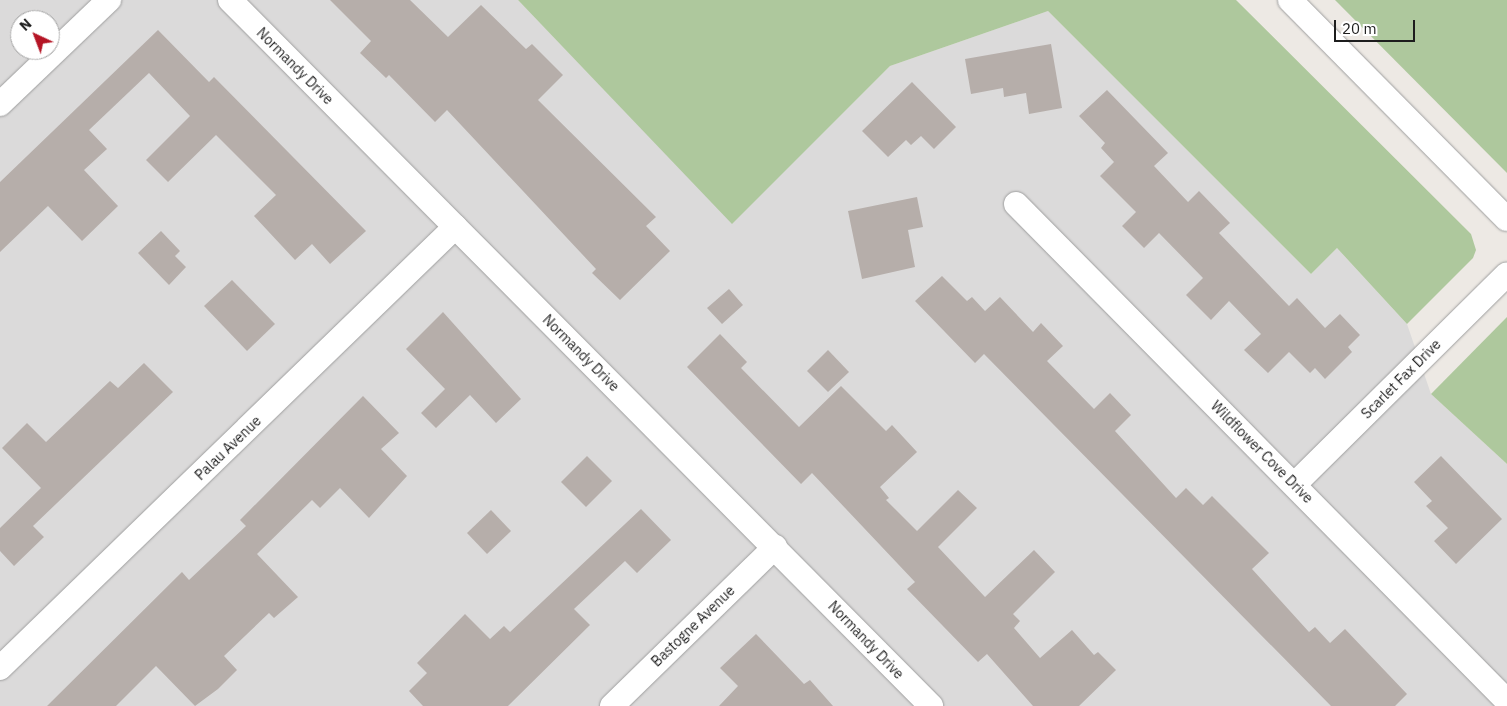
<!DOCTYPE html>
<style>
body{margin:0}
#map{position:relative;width:1507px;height:706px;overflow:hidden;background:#ede9e4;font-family:"IBM Plex Sans",sans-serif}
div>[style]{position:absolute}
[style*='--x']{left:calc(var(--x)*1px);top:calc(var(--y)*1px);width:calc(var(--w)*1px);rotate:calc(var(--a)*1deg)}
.residential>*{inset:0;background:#dbdada}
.forest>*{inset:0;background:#aec89d}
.building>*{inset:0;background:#b6aeaa}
.roads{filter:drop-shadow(0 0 1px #9e9e9e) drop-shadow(0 0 1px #9e9e9e)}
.street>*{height:24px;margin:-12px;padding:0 12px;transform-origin:12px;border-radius:12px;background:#fff}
span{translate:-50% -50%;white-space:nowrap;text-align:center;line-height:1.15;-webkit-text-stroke:4.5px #fff;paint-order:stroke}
.street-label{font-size:14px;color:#1d1d1d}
.north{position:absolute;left:10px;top:10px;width:50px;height:50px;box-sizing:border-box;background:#fff;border:1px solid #a5a5a5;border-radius:50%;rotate:317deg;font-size:14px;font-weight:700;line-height:20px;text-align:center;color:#1d1d1d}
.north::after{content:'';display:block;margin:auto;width:18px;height:22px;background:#b51525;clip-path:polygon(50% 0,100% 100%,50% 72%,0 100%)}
.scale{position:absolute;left:1334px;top:20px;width:81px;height:22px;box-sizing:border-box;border:2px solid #1d1d1d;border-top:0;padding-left:6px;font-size:15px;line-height:18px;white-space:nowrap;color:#1d1d1d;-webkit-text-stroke:4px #fff;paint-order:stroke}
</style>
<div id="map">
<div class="residential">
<div style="clip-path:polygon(evenodd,0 0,518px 0,732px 223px,890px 66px,1048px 11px,1311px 274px,1337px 248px,1407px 324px,1431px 394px,1507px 464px,1507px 706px,0 706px,0 0,20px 20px,50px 20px,50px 50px,20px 50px,20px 20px)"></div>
</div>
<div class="forest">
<div style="clip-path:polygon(518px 0,1236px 0,1471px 234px,1476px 250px,1473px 258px,1407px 324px,1337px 248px,1311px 274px,1048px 11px,890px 66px,732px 224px)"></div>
<div style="clip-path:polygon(1335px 0,1507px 0,1507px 173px)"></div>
<div style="clip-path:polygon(1507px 317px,1507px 464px,1431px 394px)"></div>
</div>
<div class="building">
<div style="clip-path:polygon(330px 0,410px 0,448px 37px,481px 5px,526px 49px,532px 44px,563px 75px,538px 100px,656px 217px,646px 226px,670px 251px,620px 300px,592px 273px,596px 269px,447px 110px,435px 122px,389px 75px,386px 78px,360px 53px,371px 41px)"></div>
<div style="clip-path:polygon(158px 30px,209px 82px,214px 77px,366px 231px,330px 264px,312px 244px,295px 260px,254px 216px,276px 195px,216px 135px,168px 182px,146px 160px,190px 116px,149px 73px,89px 130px,107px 149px,84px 170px,118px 206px,82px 241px,48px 206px,0 252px,0 182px)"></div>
<div style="clip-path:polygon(1051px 44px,1062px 108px,1029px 114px,1026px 93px,1004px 97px,1003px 88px,971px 94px,965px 59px)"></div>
<div style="clip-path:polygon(912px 82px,956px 127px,934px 149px,921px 136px,911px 145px,906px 140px,888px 157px,862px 131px)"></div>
<div style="clip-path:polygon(1107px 90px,1168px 153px,1154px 166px,1188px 202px,1199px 191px,1230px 223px,1219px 233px,1289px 306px,1297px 298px,1325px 328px,1340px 314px,1360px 335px,1348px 347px,1352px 352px,1325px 379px,1315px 368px,1310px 373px,1289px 352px,1268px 373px,1244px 350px,1261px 334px,1229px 301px,1211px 320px,1186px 295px,1203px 278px,1159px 233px,1144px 248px,1122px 226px,1136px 212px,1100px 176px,1114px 162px,1101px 148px,1105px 143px,1079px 116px)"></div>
<div style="clip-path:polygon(917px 197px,923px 227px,908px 230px,915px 267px,862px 279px,848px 211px)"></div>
<div style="clip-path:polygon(161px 231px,180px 251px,175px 256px,186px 267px,169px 285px,138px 253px)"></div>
<div style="clip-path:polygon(942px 276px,967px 301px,972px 297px,985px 311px,1000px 297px,1033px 332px,1041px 323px,1063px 346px,1047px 361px,1094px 409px,1110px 393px,1131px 415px,1115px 431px,1176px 498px,1186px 488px,1203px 505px,1212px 496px,1269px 553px,1252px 569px,1309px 632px,1315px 627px,1330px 643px,1345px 629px,1407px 694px,1395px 706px,1331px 706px,984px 354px,975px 363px,915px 301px)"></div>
<div style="clip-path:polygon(232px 280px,275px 324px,247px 351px,204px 306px)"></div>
<div style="clip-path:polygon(729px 289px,743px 305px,722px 324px,707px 308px)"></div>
<div style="clip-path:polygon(443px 312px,521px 399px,496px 423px,470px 395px,436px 428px,421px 413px,445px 389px,406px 349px)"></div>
<div style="clip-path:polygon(720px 334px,747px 362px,741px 368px,799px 427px,841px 386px,886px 431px,892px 425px,917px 452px,880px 487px,889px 498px,886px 500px,917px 531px,958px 490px,977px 508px,938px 547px,985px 597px,1034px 550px,1055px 572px,1013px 614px,1020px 621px,1014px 628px,1040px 658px,1072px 630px,1094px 655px,1098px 652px,1116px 670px,1079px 706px,1033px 706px,987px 654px,978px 662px,907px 589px,915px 582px,812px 473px,801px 484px,687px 367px)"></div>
<div style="clip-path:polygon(828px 350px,849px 372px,828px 392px,807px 371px)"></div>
<div style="clip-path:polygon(144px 363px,173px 392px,33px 526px,44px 537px,14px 566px,0 551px,0 528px,41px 488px,2px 448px,27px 423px,46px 442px,110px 381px,118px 388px)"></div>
<div style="clip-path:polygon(363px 396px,399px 433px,381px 449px,407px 476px,369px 518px,340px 488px,320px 508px,312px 500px,257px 554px,298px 597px,274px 618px,269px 613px,224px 656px,237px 670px,218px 689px,195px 706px,156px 666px,116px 706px,47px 706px,182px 572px,189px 580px,246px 526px,240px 520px)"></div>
<div style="clip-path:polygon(587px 456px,612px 481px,586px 507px,561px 482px)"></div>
<div style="clip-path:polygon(1441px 456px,1502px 519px,1456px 564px,1434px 541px,1448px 528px,1426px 506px,1432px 501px,1414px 482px)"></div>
<div style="clip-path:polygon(641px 509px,671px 540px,637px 573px,625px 561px,574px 609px,590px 625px,508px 706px,423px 706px,409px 691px,427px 673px,417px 663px,465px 614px,490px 639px,504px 626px,510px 632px)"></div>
<div style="clip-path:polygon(491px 510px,511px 531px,487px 554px,467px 533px)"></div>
<div style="clip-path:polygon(756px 634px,804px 684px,810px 680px,833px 706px,719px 706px,738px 686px,720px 668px)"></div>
</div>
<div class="roads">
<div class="street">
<div style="--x:230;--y:0;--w:995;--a:45.2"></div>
<div style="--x:1290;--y:0;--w:308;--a:45.3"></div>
<div style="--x:0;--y:104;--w:151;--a:-43.7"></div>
<div style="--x:1016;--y:204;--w:699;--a:45.35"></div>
<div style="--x:1295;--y:484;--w:298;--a:-44.7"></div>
<div style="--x:0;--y:668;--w:634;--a:-44.1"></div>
<div style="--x:612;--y:706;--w:228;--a:-44.3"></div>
</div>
</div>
<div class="street-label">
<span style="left:295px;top:66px;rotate:45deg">Normandy Drive</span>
<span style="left:581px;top:353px;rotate:45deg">Normandy Drive</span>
<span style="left:1401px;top:379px;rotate:-45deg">Scarlet Fax Drive</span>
<span style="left:228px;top:448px;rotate:-44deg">Palau Avenue</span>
<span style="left:1262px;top:452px;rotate:45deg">Wildflower Cove Drive</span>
<span style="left:693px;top:626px;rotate:-44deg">Bastogne Avenue</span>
<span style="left:866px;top:640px;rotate:46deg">Normandy Drive</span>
</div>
<div class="north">N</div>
<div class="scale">20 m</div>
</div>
